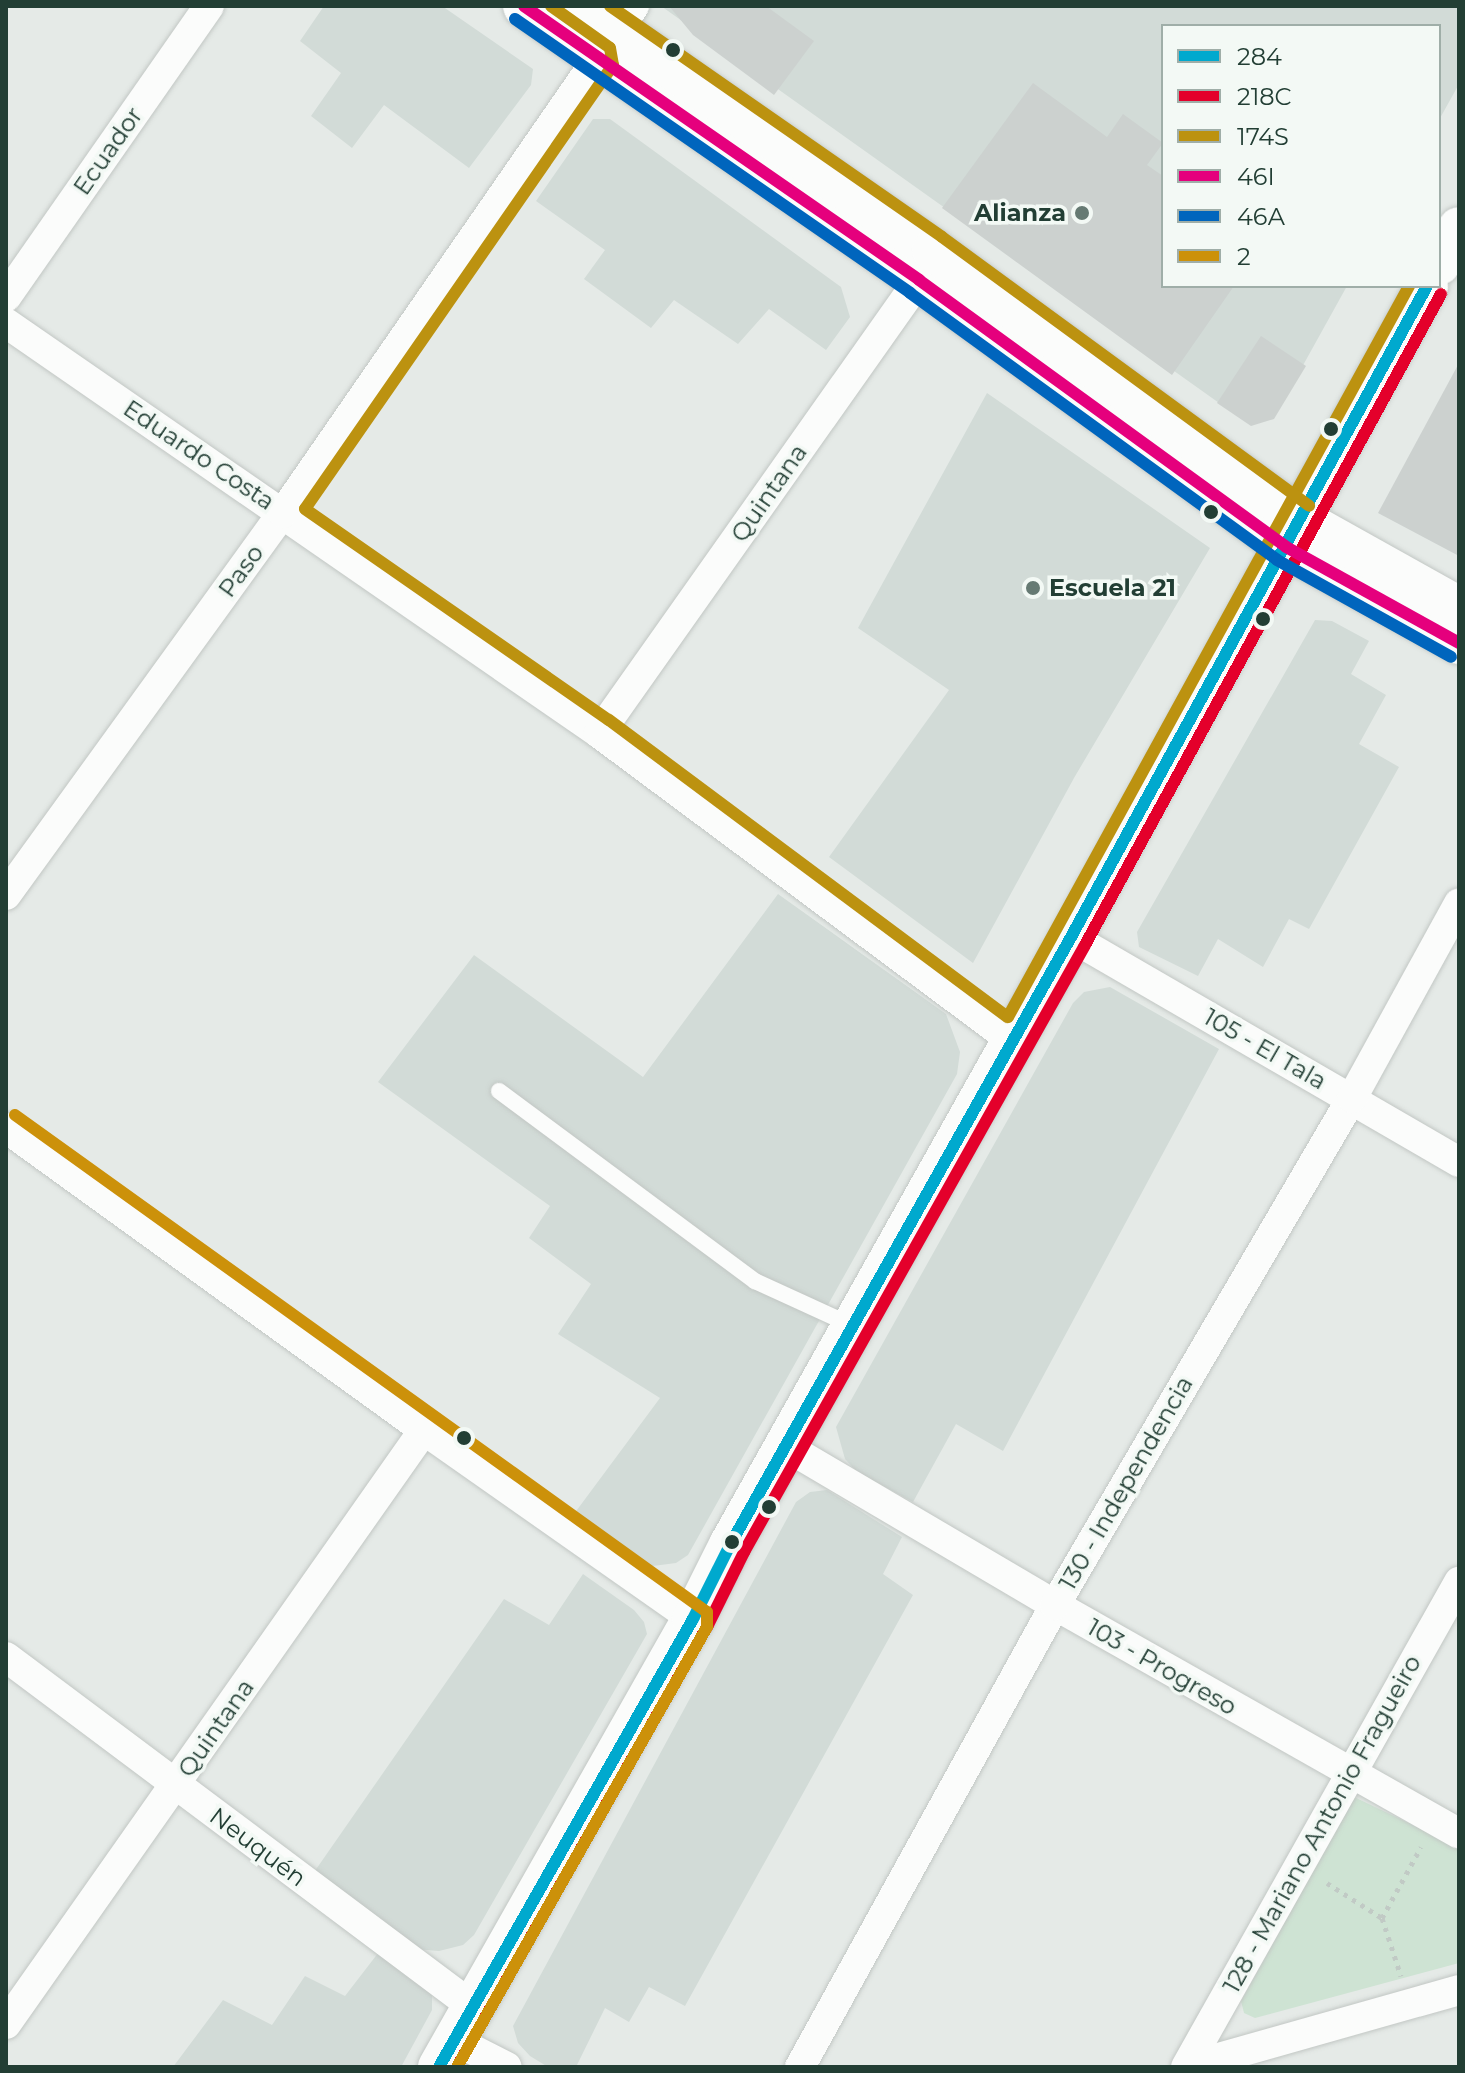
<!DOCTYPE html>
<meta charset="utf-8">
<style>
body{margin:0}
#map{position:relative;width:1465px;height:2073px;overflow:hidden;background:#e5eae7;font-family:Montserrat,sans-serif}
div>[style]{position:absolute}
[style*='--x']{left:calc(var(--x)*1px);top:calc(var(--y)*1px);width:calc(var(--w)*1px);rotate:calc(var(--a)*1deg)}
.built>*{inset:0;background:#d2dbd7}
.green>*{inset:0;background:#cee3d3}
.building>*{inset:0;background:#ccd1cf}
.path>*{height:5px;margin-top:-2.5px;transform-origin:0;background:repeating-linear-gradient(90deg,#c1cac5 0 4px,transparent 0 10px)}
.roads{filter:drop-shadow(0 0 2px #c2c7c4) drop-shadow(0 0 2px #c2c7c4)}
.lane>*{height:16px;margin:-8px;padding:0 8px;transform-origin:8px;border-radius:8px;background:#fbfcfb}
.street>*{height:30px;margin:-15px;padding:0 15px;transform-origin:15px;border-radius:15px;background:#fbfcfb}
.secondary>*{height:42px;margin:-21px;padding:0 21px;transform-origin:21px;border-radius:21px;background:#fbfcfb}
.bus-1>*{height:12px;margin:-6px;padding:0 6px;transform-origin:6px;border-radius:6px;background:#00a9ce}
.bus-2>*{height:12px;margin:-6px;padding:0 6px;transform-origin:6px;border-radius:6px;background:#e4002b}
.bus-3>*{height:12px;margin:-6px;padding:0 6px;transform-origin:6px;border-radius:6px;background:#bc9210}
.bus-4>*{height:12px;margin:-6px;padding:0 6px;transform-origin:6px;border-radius:6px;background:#e5007d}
.bus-5>*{height:12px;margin:-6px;padding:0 6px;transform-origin:6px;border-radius:6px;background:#0065bd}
.bus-6>*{height:12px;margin:-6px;padding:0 6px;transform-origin:6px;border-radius:6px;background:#cc910a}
.dots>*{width:22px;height:22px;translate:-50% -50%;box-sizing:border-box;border:4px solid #f3f9f5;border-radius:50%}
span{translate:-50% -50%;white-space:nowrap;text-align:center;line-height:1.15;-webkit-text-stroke:7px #f3f9f5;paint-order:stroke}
.street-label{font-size:24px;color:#223e34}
.poi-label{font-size:24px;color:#223e34;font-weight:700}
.right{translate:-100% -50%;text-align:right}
.left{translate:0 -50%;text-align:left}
.frame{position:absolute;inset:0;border:8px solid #223e34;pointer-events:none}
.legend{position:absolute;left:1161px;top:24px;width:280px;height:264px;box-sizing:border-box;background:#f3f9f5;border:2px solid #9faea8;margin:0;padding:10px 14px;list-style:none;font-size:24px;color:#223e34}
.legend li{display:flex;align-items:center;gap:16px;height:40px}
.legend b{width:40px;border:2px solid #9faea8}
</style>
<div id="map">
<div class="built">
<div style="clip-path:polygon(324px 6px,442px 6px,533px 69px,531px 85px,469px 168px,384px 105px,352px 148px,311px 116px,341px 73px,300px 41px)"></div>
<div style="clip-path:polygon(661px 6px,1459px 6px,1459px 84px,1439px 120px,1439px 26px,1163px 26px,1163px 286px,1347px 286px,1276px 414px,1243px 420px)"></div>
<div style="clip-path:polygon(593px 119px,610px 119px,841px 287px,850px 317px,826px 350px,769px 309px,738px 344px,674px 300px,651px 328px,584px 279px,605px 250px,536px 201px)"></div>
<div style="clip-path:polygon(987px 393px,1210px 548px,1074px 778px,973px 963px,829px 857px,949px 690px,858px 628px)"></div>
<div style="clip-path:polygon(1315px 620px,1332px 621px,1369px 641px,1351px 674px,1386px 695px,1359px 744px,1399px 767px,1309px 929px,1289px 919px,1263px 967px,1218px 939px,1198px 976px,1139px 947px,1137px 932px)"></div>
<div style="clip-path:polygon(778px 894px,946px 1014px,960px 1052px,957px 1074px,688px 1555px,676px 1563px,645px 1567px,571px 1518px,660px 1398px,558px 1334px,591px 1284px,529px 1238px,550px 1206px,378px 1082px,474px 955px,643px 1077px)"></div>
<div style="clip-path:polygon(1110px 987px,1219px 1049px,1003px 1451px,956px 1424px,913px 1502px,857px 1472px,845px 1459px,836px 1427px,1073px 1003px,1084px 992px)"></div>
<div style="clip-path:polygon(827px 1490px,902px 1537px,883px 1574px,913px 1595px,685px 2006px,649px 1987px,629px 2022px,605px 2008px,576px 2067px,548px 2067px,530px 2056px,518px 2043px,513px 2026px,796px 1502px,810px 1492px)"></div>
<div style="clip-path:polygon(583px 1574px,634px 1610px,644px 1622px,647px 1634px,474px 1935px,463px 1945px,439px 1951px,414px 1949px,310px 1878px,504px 1599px,549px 1625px)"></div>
<div style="clip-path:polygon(382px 1948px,432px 1990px,432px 2010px,401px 2067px,173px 2067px,223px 2000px,272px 2025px,305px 1976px,345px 1996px)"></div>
</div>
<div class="green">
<div style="clip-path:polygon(1354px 1797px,1459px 1847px,1459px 1963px,1255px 2018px,1244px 2013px,1241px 2001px)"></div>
</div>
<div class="building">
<div style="clip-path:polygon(669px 6px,766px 6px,814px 41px,774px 95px,693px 35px)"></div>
<div style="clip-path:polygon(1033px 83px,1107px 137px,1123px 114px,1163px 143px,1147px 165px,1163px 176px,1163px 286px,1234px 286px,1172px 375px,942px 208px)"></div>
<div style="clip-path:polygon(1261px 336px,1306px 366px,1274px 419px,1251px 426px,1217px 403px)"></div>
<div style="clip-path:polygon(1459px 363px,1459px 556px,1378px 513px)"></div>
</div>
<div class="path">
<div style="--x:1327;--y:1883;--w:65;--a:32.5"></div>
<div style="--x:1382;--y:1918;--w:61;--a:71.9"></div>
<div style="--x:1382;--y:1918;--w:81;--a:-61.2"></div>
</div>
<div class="roads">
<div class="lane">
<div style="--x:499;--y:1091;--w:319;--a:36.6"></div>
<div style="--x:755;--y:1281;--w:106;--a:24.6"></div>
</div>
<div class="street">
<div style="--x:6;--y:297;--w:355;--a:-55.1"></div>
<div style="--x:6;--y:323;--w:721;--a:34.66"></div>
<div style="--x:599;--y:733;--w:516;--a:36.65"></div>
<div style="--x:599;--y:733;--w:555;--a:-54.76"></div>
<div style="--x:919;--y:280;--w:19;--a:-65"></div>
<div style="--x:6;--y:895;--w:472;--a:-54.1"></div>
<div style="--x:283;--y:513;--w:617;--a:-55.3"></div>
<div style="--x:1071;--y:937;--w:449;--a:30.1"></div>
<div style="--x:6;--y:1128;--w:516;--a:35.85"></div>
<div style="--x:424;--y:1430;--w:329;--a:35.1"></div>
<div style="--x:785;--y:1446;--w:313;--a:30.5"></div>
<div style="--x:1055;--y:1605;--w:464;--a:29.5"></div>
<div style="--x:6;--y:1657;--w:582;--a:36.83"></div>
<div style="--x:6;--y:2024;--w:726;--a:-54.87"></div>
<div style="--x:454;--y:2040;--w:59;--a:27"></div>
<div style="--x:800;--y:2067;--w:528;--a:-61.1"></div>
<div style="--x:1055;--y:1605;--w:588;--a:-59.64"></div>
<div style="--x:1352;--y:1098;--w:222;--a:-61.2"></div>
<div style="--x:1186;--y:2067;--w:557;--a:-60.63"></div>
<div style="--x:1187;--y:2067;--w:283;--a:-15.8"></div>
</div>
<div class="secondary">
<div style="--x:524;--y:6;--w:481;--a:34.7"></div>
<div style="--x:919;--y:280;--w:454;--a:36"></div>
<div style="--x:1286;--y:547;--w:198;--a:29"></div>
<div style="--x:582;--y:6;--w:427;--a:34.8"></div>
<div style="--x:933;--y:250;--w:455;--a:36.2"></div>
<div style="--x:1300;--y:519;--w:182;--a:29.2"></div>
<div style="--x:1439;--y:264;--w:41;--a:-60.9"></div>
<div style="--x:439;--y:2067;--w:515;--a:-60.45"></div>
<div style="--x:693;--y:1619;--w:83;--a:-63.4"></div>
<div style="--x:730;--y:1545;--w:697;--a:-60.71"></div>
<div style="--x:1071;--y:937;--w:742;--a:-61.33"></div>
</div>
</div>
<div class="bus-1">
<div style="--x:439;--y:2067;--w:515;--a:-60.45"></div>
<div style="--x:693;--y:1619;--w:83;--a:-63.4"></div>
<div style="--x:730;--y:1545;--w:697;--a:-60.71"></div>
<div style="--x:1071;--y:937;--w:742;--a:-61.33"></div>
</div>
<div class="bus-2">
<div style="--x:457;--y:2067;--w:506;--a:-60.4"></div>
<div style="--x:707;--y:1627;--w:84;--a:-63.7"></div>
<div style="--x:744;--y:1552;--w:696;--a:-60.67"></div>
<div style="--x:1085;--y:945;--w:742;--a:-61.33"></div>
</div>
<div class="bus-3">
<div style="--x:551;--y:6;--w:72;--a:35.4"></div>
<div style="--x:610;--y:48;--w:17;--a:80"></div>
<div style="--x:613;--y:65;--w:540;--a:124.75"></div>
<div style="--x:305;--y:509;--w:370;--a:34.8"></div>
<div style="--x:609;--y:720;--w:497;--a:36.7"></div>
<div style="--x:1008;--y:1017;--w:834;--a:-61.25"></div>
<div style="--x:610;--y:6;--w:404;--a:34.8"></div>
<div style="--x:942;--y:237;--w:455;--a:36.2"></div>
</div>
<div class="bus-4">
<div style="--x:524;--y:6;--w:481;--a:34.7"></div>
<div style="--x:919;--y:280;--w:454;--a:36"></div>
<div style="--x:1286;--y:547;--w:198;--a:29"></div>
</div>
<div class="bus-5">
<div style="--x:515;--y:19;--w:481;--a:34.7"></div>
<div style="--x:910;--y:293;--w:454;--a:36"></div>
<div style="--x:1277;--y:560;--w:199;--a:29.1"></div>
</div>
<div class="bus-6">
<div style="--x:15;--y:1115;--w:852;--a:35.69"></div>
<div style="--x:707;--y:1612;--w:15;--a:90"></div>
<div style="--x:707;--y:1627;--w:506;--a:119.6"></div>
</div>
<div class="dots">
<div style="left:673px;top:50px;background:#223e34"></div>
<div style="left:1082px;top:213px;background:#667a73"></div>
<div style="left:1331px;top:429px;background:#223e34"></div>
<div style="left:1211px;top:512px;background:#223e34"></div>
<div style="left:1033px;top:588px;background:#667a73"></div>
<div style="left:1263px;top:619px;background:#223e34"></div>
<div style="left:464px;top:1438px;background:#223e34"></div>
<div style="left:769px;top:1507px;background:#223e34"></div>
<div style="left:732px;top:1542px;background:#223e34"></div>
</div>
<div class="street-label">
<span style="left:108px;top:151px;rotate:-55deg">Ecuador</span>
<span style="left:199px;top:455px;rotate:34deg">Eduardo Costa</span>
<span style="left:769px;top:493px;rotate:-55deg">Quintana</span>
<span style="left:241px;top:571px;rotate:-54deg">Paso</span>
<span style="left:1265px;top:1049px;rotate:30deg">105 - El Tala</span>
<span style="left:1126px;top:1483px;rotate:-60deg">130 - Independencia</span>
<span style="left:1162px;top:1667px;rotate:30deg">103 - Progreso</span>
<span style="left:216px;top:1728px;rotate:-55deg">Quintana</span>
<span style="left:1322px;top:1824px;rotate:-61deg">128 - Mariano Antonio Fragueiro</span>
<span style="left:258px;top:1847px;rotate:37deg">Neuquén</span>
</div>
<div class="poi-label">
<span class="right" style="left:1066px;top:213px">Alianza</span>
<span class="left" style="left:1049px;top:588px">Escuela 21</span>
</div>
<div class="frame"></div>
<ul class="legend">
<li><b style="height:10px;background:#00a9ce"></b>284</li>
<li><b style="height:10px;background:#e4002b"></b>218C</li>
<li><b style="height:10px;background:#bc9210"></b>174S</li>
<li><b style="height:10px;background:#e5007d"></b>46I</li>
<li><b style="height:10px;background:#0065bd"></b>46A</li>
<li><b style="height:10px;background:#cc910a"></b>2</li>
</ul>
</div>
